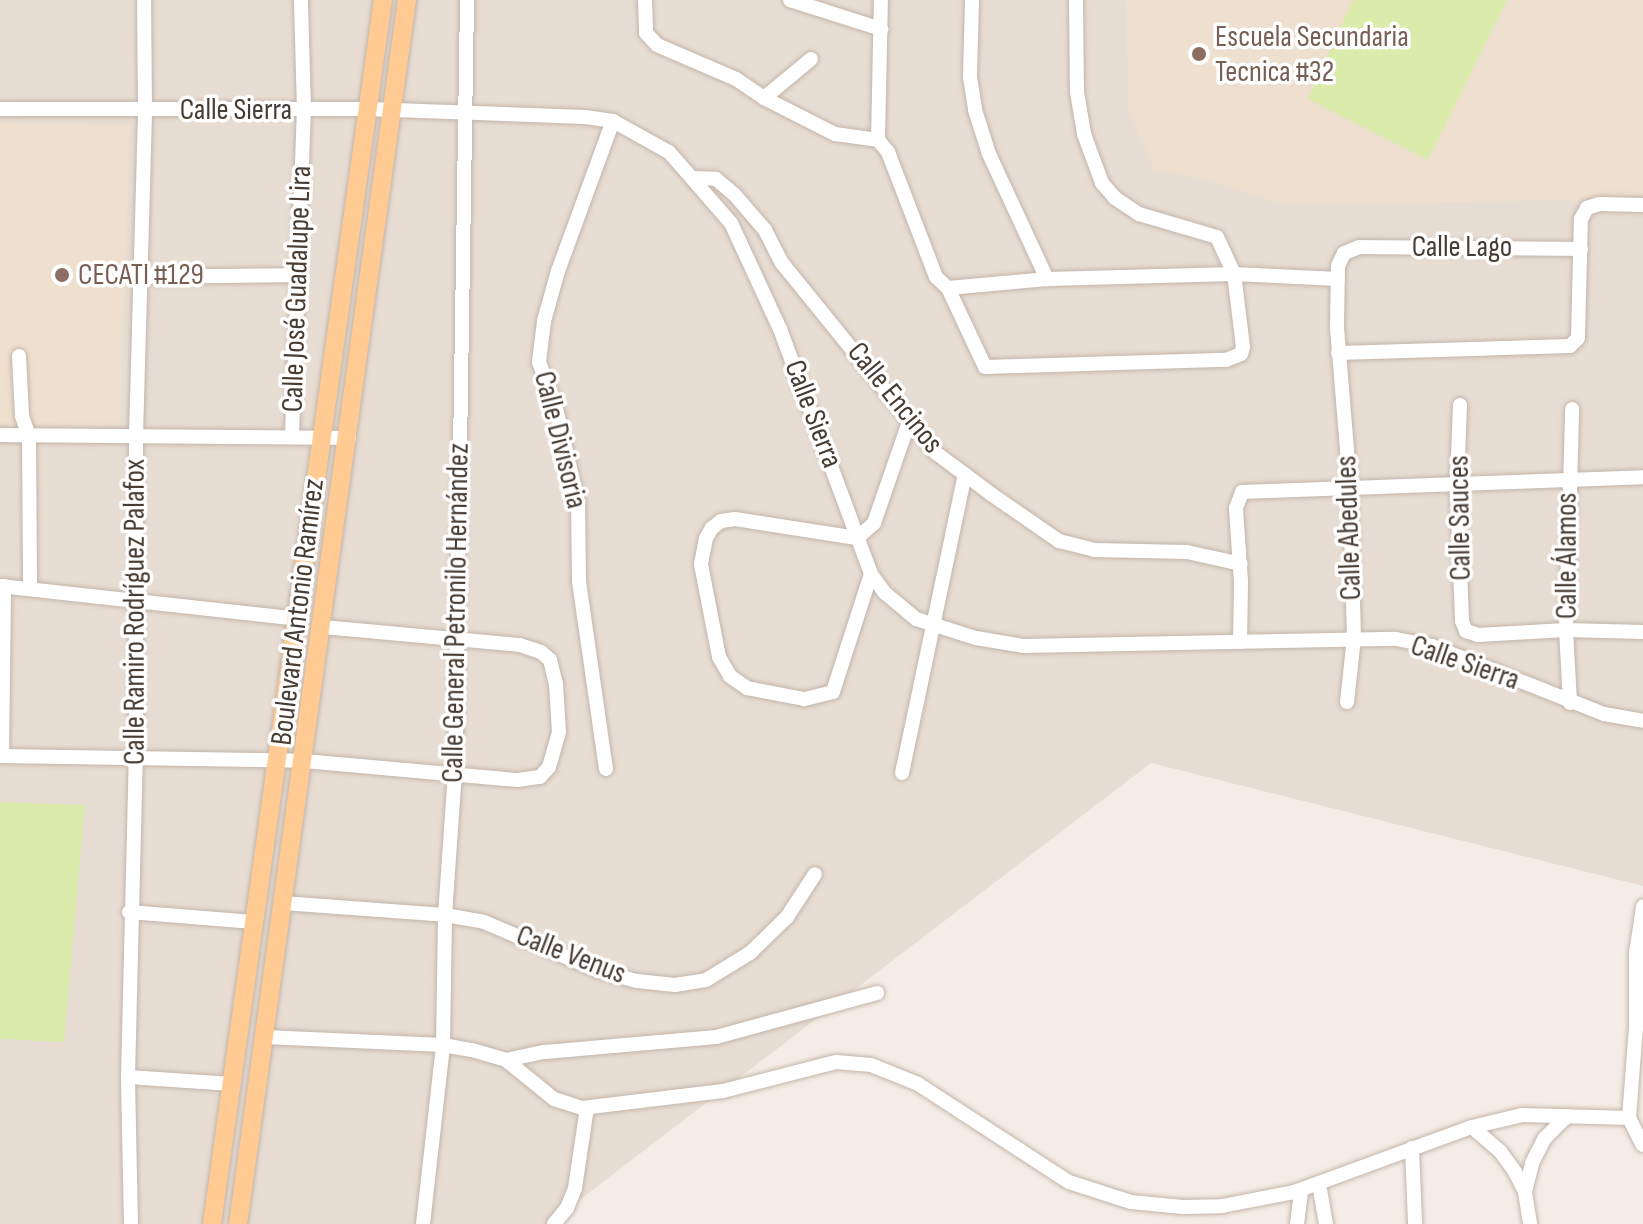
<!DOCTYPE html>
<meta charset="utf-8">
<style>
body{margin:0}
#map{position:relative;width:1643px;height:1224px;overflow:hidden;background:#f4ede5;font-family:"Sofia Sans Condensed",sans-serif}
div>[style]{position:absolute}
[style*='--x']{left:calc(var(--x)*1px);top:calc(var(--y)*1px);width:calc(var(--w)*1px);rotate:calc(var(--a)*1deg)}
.residential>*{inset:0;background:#e8ddd3}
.education>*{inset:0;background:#eedfce}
.green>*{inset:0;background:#dbebab}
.roads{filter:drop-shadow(0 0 2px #c3b5aa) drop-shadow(0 0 2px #c3b5aa)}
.minor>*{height:14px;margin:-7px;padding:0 7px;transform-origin:7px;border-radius:7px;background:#fff}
.major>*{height:18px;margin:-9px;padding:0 9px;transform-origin:9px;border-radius:9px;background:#ffcb93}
.dots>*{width:22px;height:22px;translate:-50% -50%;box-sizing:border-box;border:4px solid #fff;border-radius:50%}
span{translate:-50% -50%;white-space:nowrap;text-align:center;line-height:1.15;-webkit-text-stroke:7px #fff;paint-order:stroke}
.education-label{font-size:30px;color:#785e54}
.left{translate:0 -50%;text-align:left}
.street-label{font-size:30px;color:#473c34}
</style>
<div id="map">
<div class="residential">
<div style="clip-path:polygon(0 0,1643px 0,1643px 886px,1151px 763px,548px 1224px,0 1224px)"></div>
</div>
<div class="education">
<div style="clip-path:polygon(1126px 0,1643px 0,1643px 199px,1284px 205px,1207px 180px,1154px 170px,1128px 108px)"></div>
<div style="clip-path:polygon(0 122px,130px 125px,120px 426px,0 425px)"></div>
</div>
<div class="green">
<div style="clip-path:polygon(1353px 0,1507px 0,1428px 160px,1308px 99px)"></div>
<div style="clip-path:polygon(0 802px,85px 805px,64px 1042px,0 1039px)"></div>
</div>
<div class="roads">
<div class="minor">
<div style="--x:645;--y:0;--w:33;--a:88"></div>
<div style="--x:646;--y:33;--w:16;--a:47"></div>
<div style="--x:657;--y:45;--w:86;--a:23.3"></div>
<div style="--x:736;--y:79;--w:34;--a:34"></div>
<div style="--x:764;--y:98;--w:80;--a:26.9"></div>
<div style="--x:835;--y:134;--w:43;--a:7.9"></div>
<div style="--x:878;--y:140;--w:16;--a:50"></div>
<div style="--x:888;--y:152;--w:134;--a:69"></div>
<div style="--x:936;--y:277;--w:16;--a:43"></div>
<div style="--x:948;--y:288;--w:87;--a:64.9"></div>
<div style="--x:985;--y:367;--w:241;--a:-1.7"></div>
<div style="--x:1226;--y:360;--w:16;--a:-22"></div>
<div style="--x:1241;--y:354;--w:7;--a:-74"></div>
<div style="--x:1243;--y:347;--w:74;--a:-97"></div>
<div style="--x:1234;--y:274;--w:187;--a:178.5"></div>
<div style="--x:1047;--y:279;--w:99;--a:174.8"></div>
<div style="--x:790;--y:0;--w:96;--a:17.7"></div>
<div style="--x:972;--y:0;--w:77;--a:91.5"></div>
<div style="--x:970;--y:77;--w:33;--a:81"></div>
<div style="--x:975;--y:110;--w:46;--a:72.3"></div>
<div style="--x:989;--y:154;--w:138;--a:65.1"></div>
<div style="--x:1076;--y:0;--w:92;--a:89.4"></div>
<div style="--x:1077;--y:92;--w:43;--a:80.5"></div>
<div style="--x:1084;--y:134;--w:52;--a:69.8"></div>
<div style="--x:1102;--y:183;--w:20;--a:49"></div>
<div style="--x:1115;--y:198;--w:29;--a:34"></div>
<div style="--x:1139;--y:214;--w:81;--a:16.4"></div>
<div style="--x:1217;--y:237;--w:41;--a:65.3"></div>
<div style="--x:1234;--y:274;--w:104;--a:2.8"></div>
<div style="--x:764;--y:98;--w:61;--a:-39.7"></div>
<div style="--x:0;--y:109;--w:367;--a:0"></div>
<div style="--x:367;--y:109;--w:218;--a:2.1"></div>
<div style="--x:585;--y:117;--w:28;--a:8"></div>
<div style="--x:613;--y:121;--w:64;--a:29"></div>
<div style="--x:669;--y:152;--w:94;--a:48.9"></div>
<div style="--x:731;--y:223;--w:117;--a:65.2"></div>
<div style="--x:780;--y:329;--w:261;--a:69.6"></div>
<div style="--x:871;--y:574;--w:24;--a:54"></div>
<div style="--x:885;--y:593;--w:40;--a:40"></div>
<div style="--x:916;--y:619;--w:63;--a:17.6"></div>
<div style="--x:976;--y:638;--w:49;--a:9.5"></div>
<div style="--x:1024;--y:646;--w:372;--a:-1.1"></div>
<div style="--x:1396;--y:639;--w:37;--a:11"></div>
<div style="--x:1432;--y:646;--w:185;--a:21.6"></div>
<div style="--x:1604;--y:714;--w:40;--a:10"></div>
<div style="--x:878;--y:140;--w:140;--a:-88.8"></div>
<div style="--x:693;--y:178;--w:23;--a:2"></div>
<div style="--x:716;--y:179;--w:23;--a:40"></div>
<div style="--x:734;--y:194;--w:48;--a:49.3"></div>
<div style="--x:765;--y:230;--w:37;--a:63"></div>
<div style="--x:782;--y:263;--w:245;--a:51"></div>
<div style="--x:936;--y:453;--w:69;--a:36.7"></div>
<div style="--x:991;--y:494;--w:83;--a:34.7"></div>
<div style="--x:1059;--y:541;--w:36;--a:14"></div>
<div style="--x:1094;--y:550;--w:93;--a:1.2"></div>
<div style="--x:1187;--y:552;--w:55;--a:12.5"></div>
<div style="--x:140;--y:277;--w:158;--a:-0.7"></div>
<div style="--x:1338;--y:353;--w:232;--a:-1.7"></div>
<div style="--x:1570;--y:346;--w:11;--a:-45"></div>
<div style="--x:1578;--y:338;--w:119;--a:-88.6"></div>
<div style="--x:1581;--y:219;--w:13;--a:-61"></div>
<div style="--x:1587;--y:208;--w:13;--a:-18"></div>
<div style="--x:1599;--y:204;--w:44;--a:1.3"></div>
<div style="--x:19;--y:356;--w:60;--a:87.1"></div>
<div style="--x:22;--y:416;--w:21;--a:71"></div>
<div style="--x:29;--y:436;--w:153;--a:89.6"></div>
<div style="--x:1460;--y:405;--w:79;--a:92.2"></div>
<div style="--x:1457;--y:484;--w:137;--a:87.9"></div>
<div style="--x:1462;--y:621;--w:11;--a:68"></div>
<div style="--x:1466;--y:631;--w:13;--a:18"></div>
<div style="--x:1478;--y:635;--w:88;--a:-3.3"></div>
<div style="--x:1566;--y:630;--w:77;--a:1.5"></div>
<div style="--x:0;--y:435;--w:349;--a:0.5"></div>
<div style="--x:292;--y:435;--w:325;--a:-87.9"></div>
<div style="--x:304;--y:110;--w:110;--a:-91.6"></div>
<div style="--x:871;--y:574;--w:124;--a:107.9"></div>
<div style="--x:833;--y:692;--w:30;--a:166"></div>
<div style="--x:804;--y:699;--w:58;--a:-169.1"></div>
<div style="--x:747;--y:688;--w:21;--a:-145"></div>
<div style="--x:730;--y:676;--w:22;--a:-120"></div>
<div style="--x:719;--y:657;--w:95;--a:-101"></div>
<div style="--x:701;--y:564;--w:26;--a:-79"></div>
<div style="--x:706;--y:538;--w:12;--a:-59"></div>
<div style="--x:712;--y:528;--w:11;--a:-38"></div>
<div style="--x:721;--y:521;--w:14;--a:-8"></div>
<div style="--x:735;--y:519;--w:123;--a:8.9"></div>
<div style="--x:857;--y:538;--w:23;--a:-41"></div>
<div style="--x:874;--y:523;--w:110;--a:-70.9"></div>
<div style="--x:0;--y:586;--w:301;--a:6.3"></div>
<div style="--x:1240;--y:642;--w:60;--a:-89"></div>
<div style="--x:1241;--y:582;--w:74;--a:-93.9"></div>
<div style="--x:1236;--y:508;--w:17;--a:-69"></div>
<div style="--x:1242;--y:492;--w:401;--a:-2.1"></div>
<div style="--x:1347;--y:702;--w:64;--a:-83.8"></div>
<div style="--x:1354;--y:638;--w:152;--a:-91.5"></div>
<div style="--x:1350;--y:486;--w:160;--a:-94.7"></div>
<div style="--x:1337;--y:327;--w:61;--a:-89.1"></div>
<div style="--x:1338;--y:266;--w:14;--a:-65"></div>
<div style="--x:1344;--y:253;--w:17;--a:-21"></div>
<div style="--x:1360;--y:247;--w:221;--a:0.5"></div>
<div style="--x:1570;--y:703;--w:73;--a:-93.1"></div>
<div style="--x:1566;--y:630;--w:221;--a:-88.4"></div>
<div style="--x:0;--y:756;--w:304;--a:0.9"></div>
<div style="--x:304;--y:761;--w:215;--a:5.1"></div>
<div style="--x:518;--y:780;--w:22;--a:-8"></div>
<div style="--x:540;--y:777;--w:13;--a:-48"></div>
<div style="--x:549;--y:767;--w:36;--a:-74"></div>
<div style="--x:559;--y:732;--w:48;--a:-93.6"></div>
<div style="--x:556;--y:684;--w:25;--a:-104"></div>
<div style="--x:550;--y:660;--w:12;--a:-138"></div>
<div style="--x:541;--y:652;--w:22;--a:-162"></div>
<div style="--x:520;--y:645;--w:199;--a:-174.8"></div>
<div style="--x:2;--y:756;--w:170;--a:-89.3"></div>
<div style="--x:606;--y:769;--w:190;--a:-98.2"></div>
<div style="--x:579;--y:581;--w:79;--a:-90.7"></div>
<div style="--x:578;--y:502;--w:101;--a:-103.2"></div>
<div style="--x:555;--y:404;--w:45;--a:-110.9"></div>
<div style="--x:539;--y:362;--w:41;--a:-83"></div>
<div style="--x:544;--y:321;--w:52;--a:-74.4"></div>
<div style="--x:558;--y:271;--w:160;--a:-69.9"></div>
<div style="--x:902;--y:773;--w:305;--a:-78.1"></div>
<div style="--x:283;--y:903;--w:162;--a:4.2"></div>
<div style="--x:445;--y:915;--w:40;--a:10"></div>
<div style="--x:484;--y:922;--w:125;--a:23.1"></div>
<div style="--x:599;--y:971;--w:39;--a:15"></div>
<div style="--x:637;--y:981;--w:38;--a:6"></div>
<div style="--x:675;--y:985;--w:31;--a:-9"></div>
<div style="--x:706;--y:980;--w:52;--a:-31.5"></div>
<div style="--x:750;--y:953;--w:52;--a:-44.2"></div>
<div style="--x:787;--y:917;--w:51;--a:-56.9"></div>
<div style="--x:129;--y:912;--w:125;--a:4.6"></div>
<div style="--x:265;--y:1037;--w:178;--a:2.6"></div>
<div style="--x:443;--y:1045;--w:29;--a:10"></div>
<div style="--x:472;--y:1050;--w:35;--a:16"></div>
<div style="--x:506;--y:1060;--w:62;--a:39.1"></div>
<div style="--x:554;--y:1099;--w:29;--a:18"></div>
<div style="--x:582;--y:1108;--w:142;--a:-6.9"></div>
<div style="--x:723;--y:1091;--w:117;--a:-14.4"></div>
<div style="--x:836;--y:1062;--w:35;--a:5"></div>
<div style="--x:871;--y:1065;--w:51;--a:22"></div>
<div style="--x:918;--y:1084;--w:180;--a:33"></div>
<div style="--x:1069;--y:1182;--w:65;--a:17.9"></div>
<div style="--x:1131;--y:1202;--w:52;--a:5.5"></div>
<div style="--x:1183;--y:1207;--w:39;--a:-1"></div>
<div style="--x:1222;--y:1206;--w:73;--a:-11"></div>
<div style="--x:1294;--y:1192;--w:189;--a:-20.1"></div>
<div style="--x:1472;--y:1127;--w:51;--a:-13.5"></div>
<div style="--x:1522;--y:1115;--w:107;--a:1.6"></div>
<div style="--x:1629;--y:1118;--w:30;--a:63"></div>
<div style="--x:506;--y:1060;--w:40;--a:-12"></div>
<div style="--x:545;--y:1052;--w:172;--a:-5"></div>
<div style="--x:716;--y:1037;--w:167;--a:-15.3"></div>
<div style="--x:128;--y:1077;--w:104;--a:3.9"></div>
<div style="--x:1629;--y:1118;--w:90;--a:-85.6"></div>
<div style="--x:1636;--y:1028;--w:75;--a:-90"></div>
<div style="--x:1636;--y:953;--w:47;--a:-81.3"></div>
<div style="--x:1472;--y:1127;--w:37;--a:41"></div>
<div style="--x:1500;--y:1151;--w:26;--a:54"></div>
<div style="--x:1515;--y:1172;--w:22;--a:63"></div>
<div style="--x:1525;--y:1192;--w:32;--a:81"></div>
<div style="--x:1412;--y:1148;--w:76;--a:87.7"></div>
<div style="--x:1319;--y:1184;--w:41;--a:80.1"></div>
<div style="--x:1525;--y:1192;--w:30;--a:-76"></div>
<div style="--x:1532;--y:1163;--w:28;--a:-63"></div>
<div style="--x:1545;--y:1138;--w:31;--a:-45"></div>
<div style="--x:131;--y:1224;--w:147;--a:-91.2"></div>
<div style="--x:128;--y:1077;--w:321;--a:-88.6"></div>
<div style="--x:136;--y:756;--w:320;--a:-90"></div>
<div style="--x:136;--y:436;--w:327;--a:-88.4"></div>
<div style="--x:145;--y:109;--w:109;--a:-90.5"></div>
<div style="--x:423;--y:1224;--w:180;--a:-83.6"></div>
<div style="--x:443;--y:1045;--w:130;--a:-89.1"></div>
<div style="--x:445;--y:915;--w:142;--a:-86"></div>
<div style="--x:455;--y:773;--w:773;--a:-89.11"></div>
<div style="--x:554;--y:1224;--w:21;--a:-51"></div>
<div style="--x:567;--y:1208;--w:22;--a:-68"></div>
<div style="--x:575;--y:1188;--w:81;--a:-81.5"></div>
<div style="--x:1297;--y:1224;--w:34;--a:-83"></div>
</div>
<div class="major">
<div style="--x:212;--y:1224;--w:1236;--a:-82.05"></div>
<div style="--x:238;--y:1224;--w:1236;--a:-82.14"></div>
</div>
</div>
<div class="dots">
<div style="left:1199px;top:54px;background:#8d6e63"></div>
<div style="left:62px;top:275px;background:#8d6e63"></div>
</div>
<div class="education-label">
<span class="left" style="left:1215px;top:54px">Escuela Secundaria<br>Tecnica #32</span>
<span class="left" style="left:78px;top:275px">CECATI #129</span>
</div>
<div class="street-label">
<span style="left:236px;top:110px">Calle Sierra</span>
<span style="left:1462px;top:247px">Calle Lago</span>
<span style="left:297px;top:289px;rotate:-88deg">Calle José Guadalupe Lira</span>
<span style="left:895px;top:398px;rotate:51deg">Calle Encinos</span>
<span style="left:813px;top:414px;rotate:69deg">Calle Sierra</span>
<span style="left:560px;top:440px;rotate:76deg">Calle Divisoria</span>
<span style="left:1460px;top:518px;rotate:-91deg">Calle Sauces</span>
<span style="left:1349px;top:528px;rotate:-92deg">Calle Abedules</span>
<span style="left:1567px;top:556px;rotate:-90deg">Calle Álamos</span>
<span style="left:135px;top:612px;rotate:-90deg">Calle Ramiro Rodríguez Palafox</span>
<span style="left:298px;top:612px;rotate:-83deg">Boulevard Antonio Ramírez</span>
<span style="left:456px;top:613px;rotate:-89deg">Calle General Petronilo Hernández</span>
<span style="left:1465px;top:663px;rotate:19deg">Calle Sierra</span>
<span style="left:571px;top:955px;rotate:21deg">Calle Venus</span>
</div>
</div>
